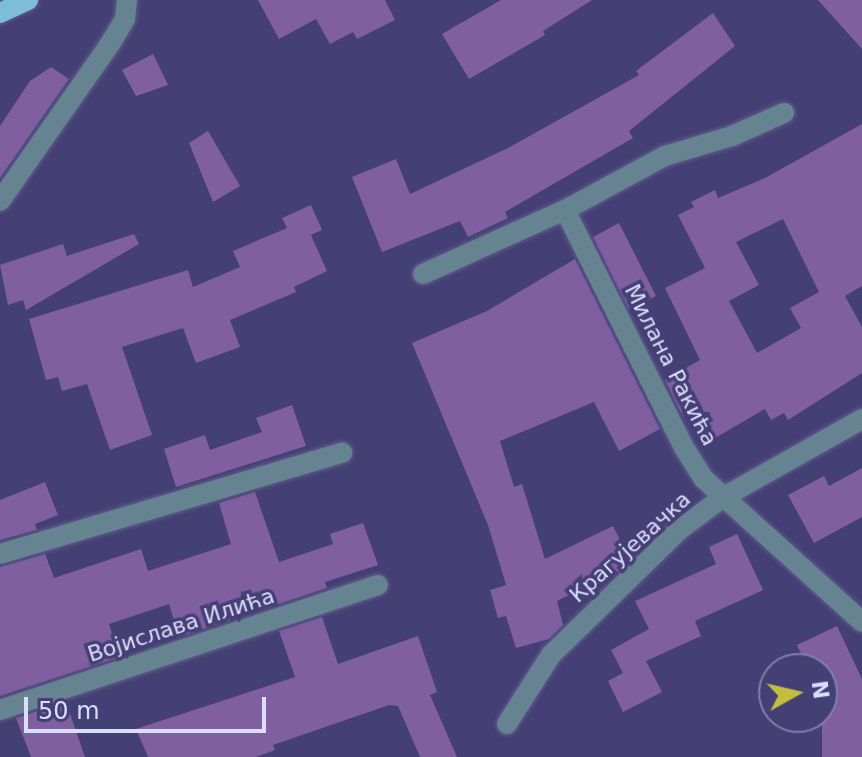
<!DOCTYPE html>
<meta charset="utf-8">
<style>
body{margin:0}
#map{position:relative;width:862px;height:757px;overflow:hidden;background:#443f74;font-family:"DejaVu Sans",sans-serif}
div>[style]{position:absolute}
[style*='--x']{left:calc(var(--x)*1px);top:calc(var(--y)*1px);width:calc(var(--w)*1px);rotate:calc(var(--a)*1deg)}
.building>*{inset:0;background:#805fa1}
.roads{filter:drop-shadow(0 0 2px #5f5b8c) drop-shadow(0 0 2px #5f5b8c)}
.minor>*{height:20px;margin:-10px;padding:0 10px;transform-origin:10px;border-radius:10px;background:#658390}
.major>*{height:20px;margin:-10px;padding:0 10px;transform-origin:10px;border-radius:10px;background:#7dbdd8}
span{translate:-50% -50%;white-space:nowrap;text-align:center;line-height:1.15;-webkit-text-stroke:7px #443f74;paint-order:stroke}
.street-label{font-size:22px;color:#dcdcfc}
.north{position:absolute;left:758px;top:653px;width:80px;height:80px;box-sizing:border-box;background:#443f74;border:2px solid #817eaa;border-radius:50%;rotate:82deg;font-size:22px;font-weight:700;line-height:32px;text-align:center;color:#dcdcfc}
.north::after{content:'';display:block;margin:auto;width:28px;height:36px;background:#c4bd3e;clip-path:polygon(50% 0,100% 100%,50% 72%,0 100%)}
.scale{position:absolute;left:24px;top:697px;width:242px;height:36px;box-sizing:border-box;border:4px solid #dcdcfc;border-top:0;padding-left:10px;font-size:24px;line-height:28px;white-space:nowrap;color:#dcdcfc;-webkit-text-stroke:6px #443f74;paint-order:stroke}
</style>
<div id="map">
<div class="building">
<div style="clip-path:polygon(258px 0,385px 0,395px 20px,357px 39px,353px 32px,330px 44px,316px 19px,279px 39px)"></div>
<div style="clip-path:polygon(501px 0,592px 0,543px 31px,545px 35px,469px 79px,442px 34px)"></div>
<div style="clip-path:polygon(818px 0,862px 0,862px 49px)"></div>
<div style="clip-path:polygon(713px 13px,735px 46px,629px 131px,633px 138px,505px 212px,508px 218px,468px 237px,460px 221px,382px 252px,352px 177px,396px 159px,410px 194px,508px 148px,639px 75px,636px 71px)"></div>
<div style="clip-path:polygon(153px 54px,168px 85px,136px 96px,122px 70px)"></div>
<div style="clip-path:polygon(51px 67px,69px 79px,0 178px,0 126px,30px 81px)"></div>
<div style="clip-path:polygon(evenodd,862px 124px,862px 286px,845px 296px,862px 327px,862px 373px,788px 420px,784px 413px,771px 420px,765px 409px,710px 441px,693px 412px,683px 417px,665px 380px,700px 360px,665px 288px,705px 268px,678px 215px,694px 207px,691px 202px,715px 190px,718px 198px,765px 178px,862px 124px,783px 219px,819px 292px,790px 308px,801px 328px,757px 353px,729px 301px,759px 285px,736px 242px,783px 219px)"></div>
<div style="clip-path:polygon(208px 131px,240px 186px,213px 202px,189px 143px)"></div>
<div style="clip-path:polygon(311px 205px,322px 230px,311px 235px,327px 271px,294px 287px,296px 292px,230px 320px,240px 347px,196px 363px,183px 328px,122px 347px,152px 435px,110px 450px,87px 384px,62px 391px,58px 377px,46px 380px,29px 319px,188px 270px,193px 287px,240px 267px,233px 251px,287px 228px,282px 218px)"></div>
<div style="clip-path:polygon(619px 223px,656px 296px,629px 310px,593px 237px)"></div>
<div style="clip-path:polygon(134px 234px,139px 244px,26px 310px,23px 300px,8px 305px,0 265px,63px 244px,67px 256px)"></div>
<div style="clip-path:polygon(575px 259px,660px 429px,619px 451px,594px 402px,500px 441px,514px 487px,522px 484px,545px 559px,613px 526px,630px 560px,619px 571px,557px 601px,563px 625px,549px 639px,516px 648px,506px 616px,498px 618px,490px 590px,506px 585px,488px 525px,412px 343px,487px 311px)"></div>
<div style="clip-path:polygon(292px 405px,306px 446px,176px 487px,164px 449px,205px 435px,210px 450px,262px 432px,256px 418px)"></div>
<div style="clip-path:polygon(862px 468px,862px 517px,814px 543px,788px 495px,824px 476px,829px 486px)"></div>
<div style="clip-path:polygon(45px 482px,58px 515px,35px 524px,37px 530px,0 540px,0 500px)"></div>
<div style="clip-path:polygon(255px 492px,279px 562px,333px 544px,330px 534px,363px 523px,378px 565px,325px 582px,327px 588px,179px 637px,169px 604px,109px 624px,120px 657px,0 696px,0 567px,45px 554px,54px 578px,141px 549px,148px 571px,231px 544px,219px 503px)"></div>
<div style="clip-path:polygon(737px 534px,763px 590px,695px 621px,701px 636px,646px 661px,662px 692px,623px 712px,608px 681px,623px 673px,611px 650px,649px 629px,635px 601px,716px 564px,709px 547px)"></div>
<div style="clip-path:polygon(322px 617px,338px 664px,418px 636px,437px 692px,430px 695px,457px 757px,420px 757px,398px 706px,389px 705px,273px 745px,275px 750px,256px 757px,148px 757px,136px 729px,295px 677px,279px 631px)"></div>
<div style="clip-path:polygon(837px 626px,862px 679px,862px 757px,822px 757px,822px 669px,808px 669px,797px 645px)"></div>
<div style="clip-path:polygon(66px 702px,85px 757px,31px 757px,16px 718px)"></div>
</div>
<div class="roads">
<div class="minor">
<div style="--x:0;--y:201;--w:192;--a:-55"></div>
<div style="--x:110;--y:44;--w:29;--a:-59"></div>
<div style="--x:125;--y:19;--w:19;--a:-84"></div>
<div style="--x:565;--y:210;--w:264;--a:63.4"></div>
<div style="--x:683;--y:446;--w:39;--a:58"></div>
<div style="--x:704;--y:479;--w:213;--a:42.1"></div>
<div style="--x:423;--y:274;--w:156;--a:-24.3"></div>
<div style="--x:565;--y:210;--w:114;--a:-28.4"></div>
<div style="--x:665;--y:156;--w:70;--a:-16.6"></div>
<div style="--x:732;--y:136;--w:57;--a:-23.9"></div>
<div style="--x:0;--y:554;--w:357;--a:-16.5"></div>
<div style="--x:0;--y:710;--w:398;--a:-18.3"></div>
<div style="--x:507;--y:724;--w:82;--a:-57.5"></div>
<div style="--x:551;--y:655;--w:179;--a:-44.3"></div>
<div style="--x:679;--y:530;--w:54;--a:-36.7"></div>
<div style="--x:722;--y:498;--w:161;--a:-29.4"></div>
</div>
<div class="major">
<div style="--x:0;--y:13;--w:31;--a:-25"></div>
</div>
</div>
<div class="street-label">
<span style="left:671px;top:365px;rotate:63deg">Милана Ракића</span>
<span style="left:630px;top:547px;rotate:-42deg">Крагујевачка</span>
<span style="left:181px;top:625px;rotate:-18deg">Војислава Илића</span>
</div>
<div class="north">N</div>
<div class="scale">50 m</div>
</div>
